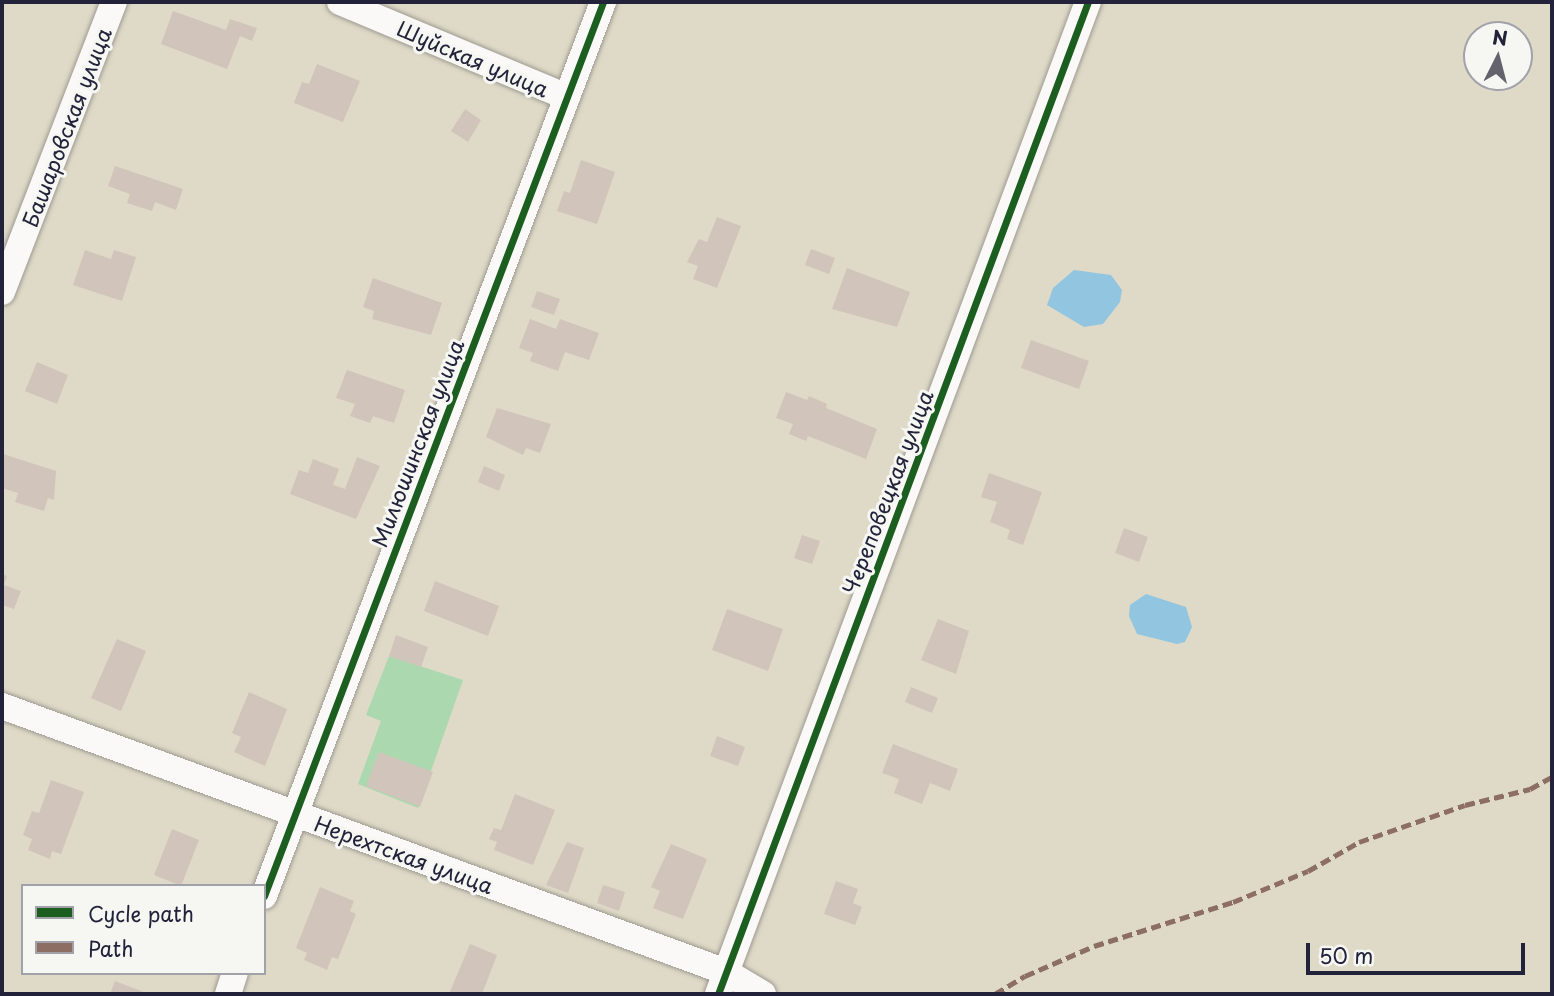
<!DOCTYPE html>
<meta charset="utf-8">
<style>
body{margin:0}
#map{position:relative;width:1554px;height:996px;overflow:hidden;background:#dfdac7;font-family:"Playpen Sans",sans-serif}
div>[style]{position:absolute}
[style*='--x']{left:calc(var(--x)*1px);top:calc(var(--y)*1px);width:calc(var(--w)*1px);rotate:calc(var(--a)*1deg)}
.green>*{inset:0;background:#abd8af}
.water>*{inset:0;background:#92c5e0}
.building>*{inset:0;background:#d1c4ba}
.roads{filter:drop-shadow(0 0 2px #9d9a92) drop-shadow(0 0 2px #9d9a92)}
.minor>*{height:26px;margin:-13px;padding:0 13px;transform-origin:13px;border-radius:13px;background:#faf9f7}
.quiet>*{height:5px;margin-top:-2.5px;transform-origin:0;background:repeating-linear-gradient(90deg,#8d6e63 0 10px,transparent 0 15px)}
.cycleway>*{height:7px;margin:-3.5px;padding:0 3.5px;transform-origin:3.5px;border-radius:3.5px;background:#1b5e20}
span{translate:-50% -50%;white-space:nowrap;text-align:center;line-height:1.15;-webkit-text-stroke:6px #f6f6f2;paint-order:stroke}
.street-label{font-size:21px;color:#22223b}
.frame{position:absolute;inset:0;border:4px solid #22223b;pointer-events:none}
.legend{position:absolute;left:21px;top:884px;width:245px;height:91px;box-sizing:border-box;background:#f6f6f2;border:2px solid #a1a1a9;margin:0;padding:9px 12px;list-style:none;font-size:21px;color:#22223b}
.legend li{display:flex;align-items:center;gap:14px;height:35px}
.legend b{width:35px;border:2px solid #a1a1a9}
.north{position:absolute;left:1463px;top:21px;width:70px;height:70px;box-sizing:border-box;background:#f6f6f2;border:2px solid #a1a1a9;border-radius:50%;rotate:6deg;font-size:19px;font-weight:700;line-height:28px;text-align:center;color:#22223b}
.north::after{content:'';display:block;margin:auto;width:24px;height:32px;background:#64626c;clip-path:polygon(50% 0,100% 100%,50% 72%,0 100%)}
.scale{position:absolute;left:1306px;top:943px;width:219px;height:32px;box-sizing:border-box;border:4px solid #22223b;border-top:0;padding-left:9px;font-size:21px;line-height:24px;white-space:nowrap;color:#22223b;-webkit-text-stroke:5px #f6f6f2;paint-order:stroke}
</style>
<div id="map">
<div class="green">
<div style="clip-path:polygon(389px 656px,463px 680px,418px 808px,358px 784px,381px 721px,366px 715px)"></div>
</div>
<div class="water">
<div style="clip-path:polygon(1074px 270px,1111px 275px,1122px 290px,1120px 302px,1103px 324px,1084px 327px,1047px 305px,1053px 288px)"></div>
<div style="clip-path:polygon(1146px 594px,1186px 607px,1192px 627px,1185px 642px,1177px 644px,1137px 634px,1129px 616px,1130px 605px)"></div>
</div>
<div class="building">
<div style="clip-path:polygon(173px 11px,226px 30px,230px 19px,257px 28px,252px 41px,240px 36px,227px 69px,161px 44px)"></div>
<div style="clip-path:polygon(317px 64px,360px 81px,343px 122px,294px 103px,302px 82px,309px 84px)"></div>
<div style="clip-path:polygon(465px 109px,481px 120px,468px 142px,451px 131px)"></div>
<div style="clip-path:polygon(581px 160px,615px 172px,597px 224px,557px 211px,564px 191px,570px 193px)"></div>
<div style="clip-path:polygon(115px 166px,183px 189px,176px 210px,155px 202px,152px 211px,127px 203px,130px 194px,108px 186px)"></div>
<div style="clip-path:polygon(717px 217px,741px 226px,717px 288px,693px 279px,698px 266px,687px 262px,699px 239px,707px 242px)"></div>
<div style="clip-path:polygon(811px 249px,835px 258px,829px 274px,805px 265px)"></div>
<div style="clip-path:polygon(85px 250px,111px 259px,114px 250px,136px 257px,122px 301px,73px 285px)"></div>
<div style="clip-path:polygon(847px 268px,910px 292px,897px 327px,832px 309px)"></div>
<div style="clip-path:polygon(373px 278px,442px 303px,431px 335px,372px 319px,374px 311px,363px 307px)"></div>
<div style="clip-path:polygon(537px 291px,560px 299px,554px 315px,531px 307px)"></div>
<div style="clip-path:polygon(530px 319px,556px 329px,560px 319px,599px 333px,589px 360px,565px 352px,558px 371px,530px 361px,533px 353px,519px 348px)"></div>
<div style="clip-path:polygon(1031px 340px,1089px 361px,1079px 389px,1021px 368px)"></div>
<div style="clip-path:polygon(37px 362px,68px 375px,57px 404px,25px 391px)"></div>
<div style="clip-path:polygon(347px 370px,405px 390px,394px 423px,373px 416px,370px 423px,350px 416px,355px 404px,336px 398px)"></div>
<div style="clip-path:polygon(786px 392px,807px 400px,809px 396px,827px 404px,826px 408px,877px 429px,866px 459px,808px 436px,806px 441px,789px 434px,793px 424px,776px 418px)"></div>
<div style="clip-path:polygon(497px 408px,551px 424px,540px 453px,526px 448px,523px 455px,486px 437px)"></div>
<div style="clip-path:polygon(3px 454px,56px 471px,54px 500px,48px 498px,44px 511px,15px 502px,18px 493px,2px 488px)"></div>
<div style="clip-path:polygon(357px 457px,380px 466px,356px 519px,290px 494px,299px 470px,308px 473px,313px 459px,339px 469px,333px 485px,345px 489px)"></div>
<div style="clip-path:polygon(484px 466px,505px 475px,499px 491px,478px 482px)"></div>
<div style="clip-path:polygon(989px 473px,1042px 492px,1023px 545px,1007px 539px,1010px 530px,990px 522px,997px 502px,981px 497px)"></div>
<div style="clip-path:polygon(1124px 528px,1148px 537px,1139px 562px,1115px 553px)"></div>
<div style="clip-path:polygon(802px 535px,820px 541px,812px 564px,794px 558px)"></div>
<div style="clip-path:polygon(2px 574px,7px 576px,4px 585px,21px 591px,14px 609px,2px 605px)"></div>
<div style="clip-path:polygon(435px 581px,499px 606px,488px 636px,424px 611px)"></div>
<div style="clip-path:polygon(727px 609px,783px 629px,768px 671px,712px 650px)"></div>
<div style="clip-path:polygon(938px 619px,969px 631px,956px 674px,921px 660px)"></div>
<div style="clip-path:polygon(396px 635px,428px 647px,421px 667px,389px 656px)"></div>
<div style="clip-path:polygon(117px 639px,146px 651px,121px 711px,91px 698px)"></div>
<div style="clip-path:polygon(911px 687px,938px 698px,932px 713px,905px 702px)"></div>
<div style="clip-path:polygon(249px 692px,287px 709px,265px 766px,234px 752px,241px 737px,232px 733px)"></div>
<div style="clip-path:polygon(717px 736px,745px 747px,738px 766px,710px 756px)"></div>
<div style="clip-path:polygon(893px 744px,958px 769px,950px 791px,930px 783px,922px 804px,894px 793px,899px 779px,882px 773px)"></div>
<div style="clip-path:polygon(379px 752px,433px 772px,420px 807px,366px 786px)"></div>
<div style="clip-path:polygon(51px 780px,84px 792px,61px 854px,52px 851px,50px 859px,28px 850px,32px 839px,23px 835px,32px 811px,39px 813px)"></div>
<div style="clip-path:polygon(515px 794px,555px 810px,533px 865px,494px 850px,497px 842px,489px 839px,494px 828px,501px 830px)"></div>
<div style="clip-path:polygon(172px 829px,199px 840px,181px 886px,154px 875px)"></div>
<div style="clip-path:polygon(567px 842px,584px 848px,568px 893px,546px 885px)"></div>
<div style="clip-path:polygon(671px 844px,707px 859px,683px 919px,653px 908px,660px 891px,651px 887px)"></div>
<div style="clip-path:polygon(836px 881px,858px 889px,853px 903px,862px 907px,855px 925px,824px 914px)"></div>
<div style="clip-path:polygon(603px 885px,625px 892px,619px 911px,597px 903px)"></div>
<div style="clip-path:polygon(320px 887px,354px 901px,350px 911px,356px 914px,338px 959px,332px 957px,327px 970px,304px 960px,307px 953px,296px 948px)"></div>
<div style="clip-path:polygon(470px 944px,497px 955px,482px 994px,449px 994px)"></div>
<div style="clip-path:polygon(115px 981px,149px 994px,110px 994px)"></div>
</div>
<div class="roads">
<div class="minor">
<div style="--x:340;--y:2;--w:246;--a:22.7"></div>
<div style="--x:2;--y:292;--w:311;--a:-68.9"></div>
<div style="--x:2;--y:706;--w:771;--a:20.17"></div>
<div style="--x:726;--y:972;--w:43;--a:30.7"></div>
<div style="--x:264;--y:896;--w:956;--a:-69.23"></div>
<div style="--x:228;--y:994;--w:22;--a:-72"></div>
<div style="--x:718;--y:994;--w:1059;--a:-69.55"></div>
</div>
</div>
<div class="quiet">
<div style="--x:995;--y:994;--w:35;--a:-31"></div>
<div style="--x:1025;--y:976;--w:75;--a:-23.5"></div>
<div style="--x:1094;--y:946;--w:146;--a:-17.6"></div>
<div style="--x:1233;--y:902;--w:81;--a:-22.5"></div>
<div style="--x:1308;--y:871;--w:59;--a:-29.6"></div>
<div style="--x:1359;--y:842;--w:112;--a:-19.2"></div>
<div style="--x:1465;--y:805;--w:67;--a:-13.8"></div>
<div style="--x:1530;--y:789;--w:25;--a:-29"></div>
</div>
<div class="cycleway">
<div style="--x:264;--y:896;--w:956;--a:-69.23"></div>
<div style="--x:718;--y:994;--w:1059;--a:-69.55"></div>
</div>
<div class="street-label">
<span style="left:473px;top:58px;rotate:23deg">Шуйская улица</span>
<span style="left:66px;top:127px;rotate:-69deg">Башаровская улица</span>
<span style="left:417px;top:443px;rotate:-69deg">Милюшинская улица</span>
<span style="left:887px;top:492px;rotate:-69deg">Череповецкая улица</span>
<span style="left:404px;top:854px;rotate:20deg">Нерехтская улица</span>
</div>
<div class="frame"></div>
<ul class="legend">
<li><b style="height:9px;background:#1b5e20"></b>Cycle path</li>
<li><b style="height:9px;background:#8d6e63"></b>Path</li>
</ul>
<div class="north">N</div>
<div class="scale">50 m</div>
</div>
